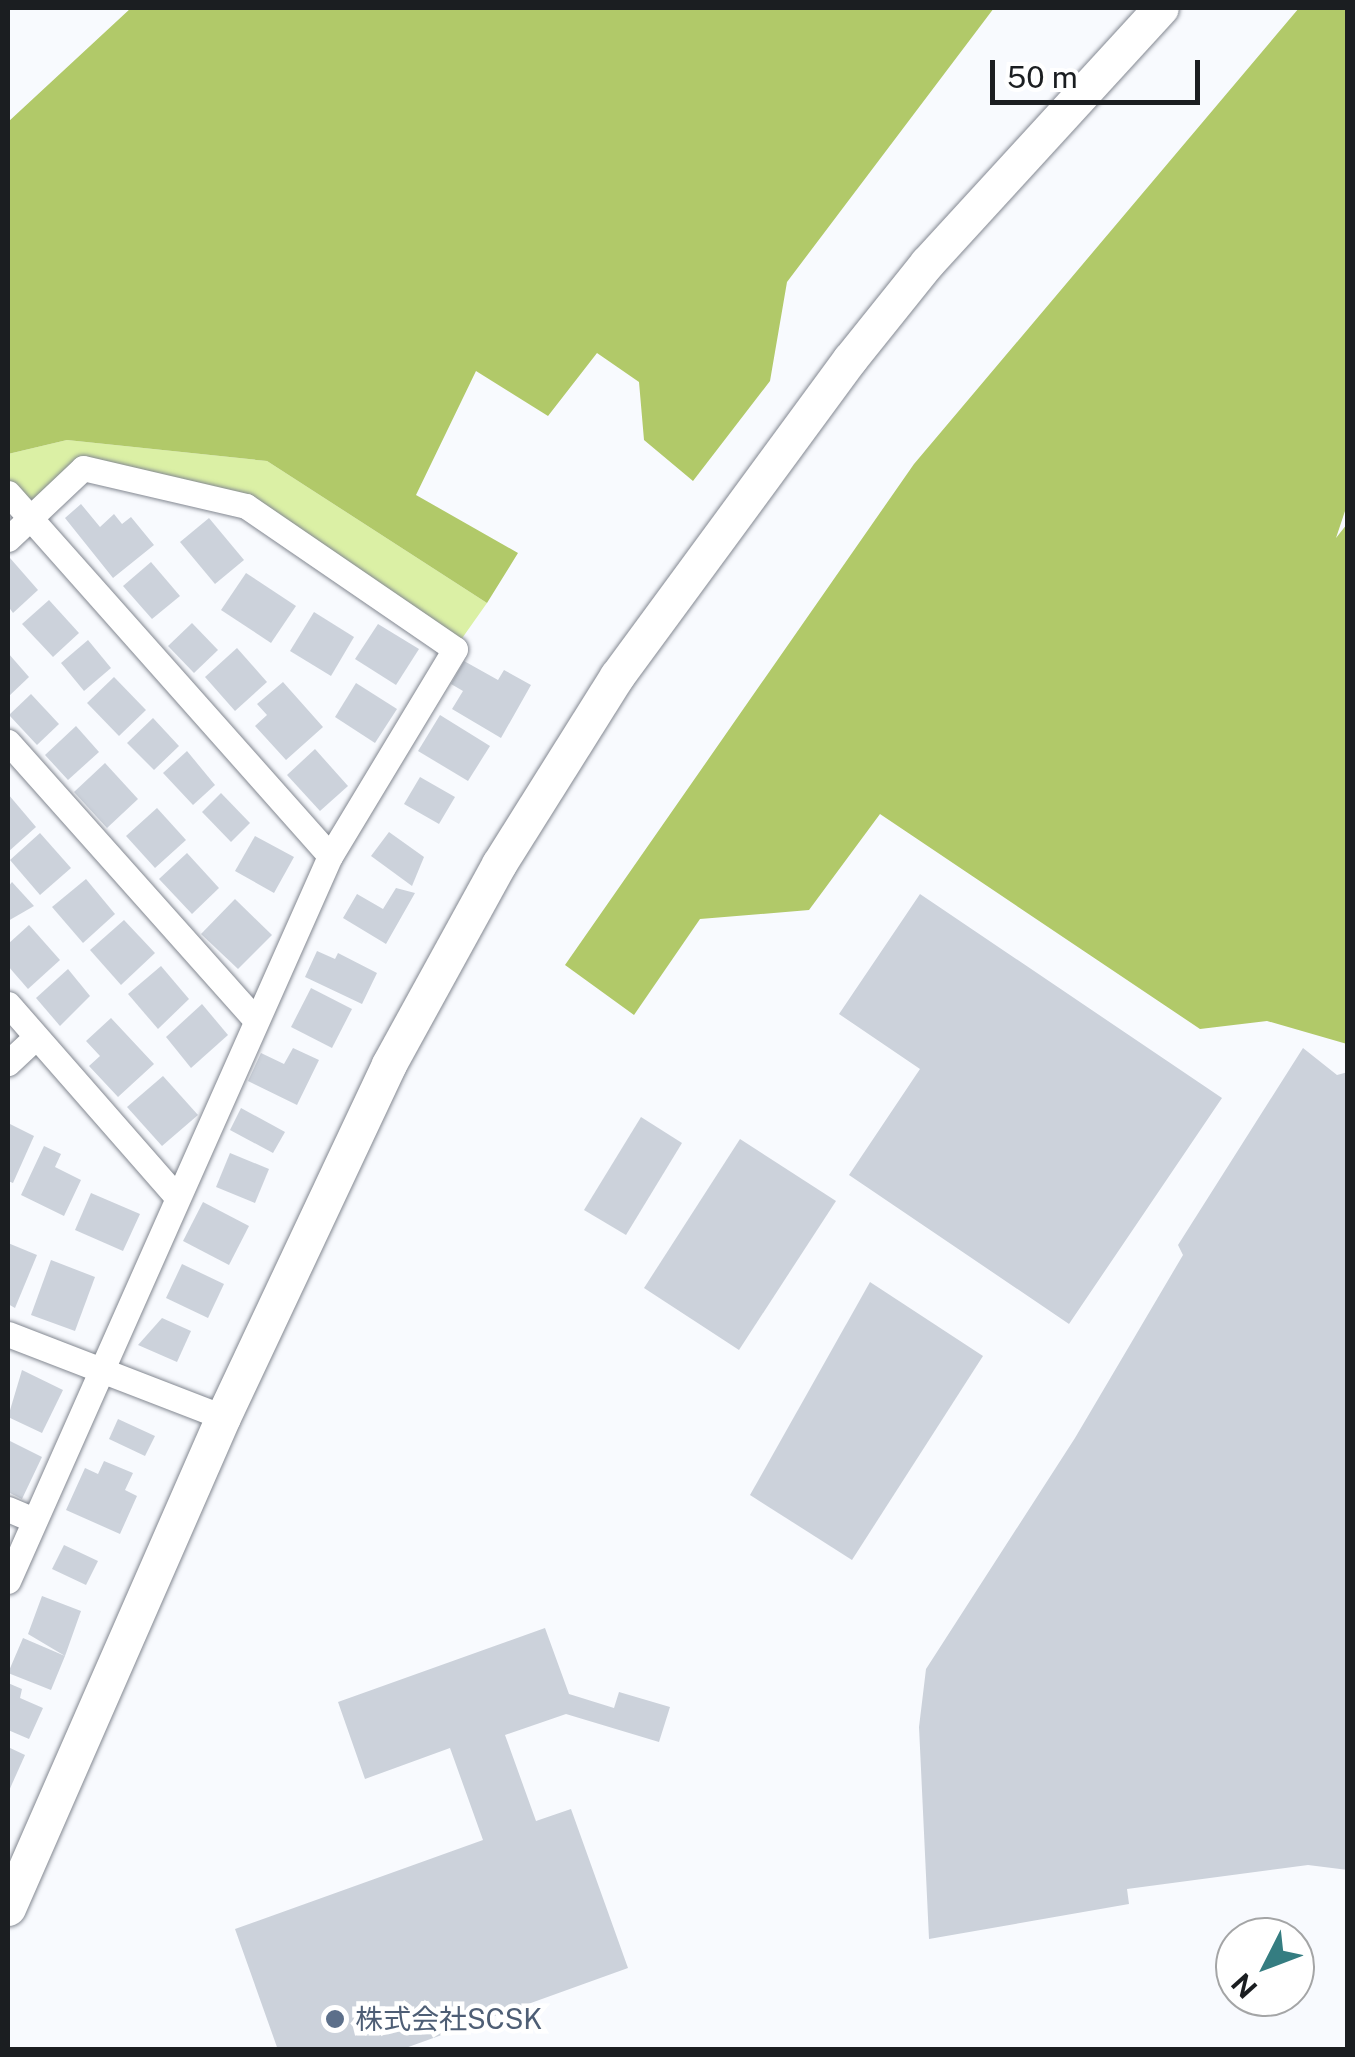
<!DOCTYPE html>
<meta charset="utf-8">
<style>
body{margin:0}
#map{position:relative;width:1355px;height:2057px;overflow:hidden;background:#f8fafe;font-family:"Public Sans","Noto Sans JP",sans-serif}
div>[style]{position:absolute}
[style*='--x']{left:calc(var(--x)*1px);top:calc(var(--y)*1px);width:calc(var(--w)*1px);rotate:calc(var(--a)*1deg)}
.green>*{inset:0;background:#dbf0a5}
.forest>*{inset:0;background:#b1c969}
.building>*{inset:0;background:#ccd2db}
.roads{filter:drop-shadow(0 0 2px #838891) drop-shadow(0 0 2px #838891)}
.street>*{height:25px;margin:-12.5px;padding:0 12.5px;transform-origin:12.5px;border-radius:12.5px;background:#fff}
.secondary>*{height:35px;margin:-17.5px;padding:0 17.5px;transform-origin:17.5px;border-radius:17.5px;background:#fff}
.dots>*{width:28px;height:28px;translate:-50% -50%;box-sizing:border-box;border:5px solid #fff;border-radius:50%}
span{translate:-50% -50%;white-space:nowrap;text-align:center;line-height:1.15;-webkit-text-stroke:9px #fff;paint-order:stroke}
.service-label{font-size:28px;color:#4e5e75}
.left{translate:0 -50%;text-align:left}
.frame{position:absolute;inset:0;border:10px solid #1b1e21;pointer-events:none}
.north{position:absolute;left:1215px;top:1917px;width:100px;height:100px;box-sizing:border-box;background:#fff;border:2px solid #a4a5a6;border-radius:50%;rotate:228deg;font-size:28px;font-weight:700;line-height:40px;text-align:center;color:#1b1e21}
.north::after{content:'';display:block;margin:auto;width:35px;height:45px;background:#357d81;clip-path:polygon(50% 0,100% 100%,50% 72%,0 100%)}
.scale{position:absolute;left:990px;top:60px;width:210px;height:45px;box-sizing:border-box;border:5px solid #1b1e21;border-top:0;padding-left:12px;font-size:30px;line-height:35px;white-space:nowrap;color:#1b1e21;-webkit-text-stroke:8px #fff;paint-order:stroke}
</style>
<div id="map">
<div class="green">
<div style="clip-path:polygon(67px 440px,267px 461px,487px 603px,458px 644px,248px 499px,83px 463px,30px 513px,8px 487px,8px 454px)"></div>
</div>
<div class="forest">
<div style="clip-path:polygon(131px 8px,994px 8px,787px 282px,770px 381px,693px 481px,644px 440px,639px 382px,597px 353px,548px 416px,476px 371px,416px 495px,518px 553px,487px 603px,267px 461px,67px 440px,8px 454px,8px 122px)"></div>
<div style="clip-path:polygon(1299px 8px,1348px 8px,1348px 502px,1336px 538px,1347px 524px,1347px 1044px,1267px 1021px,1200px 1029px,880px 814px,809px 910px,700px 919px,634px 1015px,565px 965px,914px 464px)"></div>
</div>
<div class="building">
<div style="clip-path:polygon(81px 504px,100px 527px,114px 514px,122px 524px,131px 517px,154px 545px,113px 578px,65px 518px)"></div>
<div style="clip-path:polygon(209px 518px,244px 560px,215px 584px,180px 542px)"></div>
<div style="clip-path:polygon(10px 558px,38px 590px,13px 613px,8px 606px)"></div>
<div style="clip-path:polygon(151px 562px,180px 596px,152px 619px,123px 586px)"></div>
<div style="clip-path:polygon(246px 573px,296px 606px,271px 643px,221px 610px)"></div>
<div style="clip-path:polygon(49px 600px,79px 633px,53px 657px,22px 624px)"></div>
<div style="clip-path:polygon(314px 612px,354px 637px,331px 676px,290px 651px)"></div>
<div style="clip-path:polygon(192px 623px,218px 650px,194px 673px,168px 646px)"></div>
<div style="clip-path:polygon(378px 624px,419px 649px,396px 685px,355px 659px)"></div>
<div style="clip-path:polygon(88px 640px,111px 668px,84px 691px,61px 663px)"></div>
<div style="clip-path:polygon(237px 648px,267px 682px,235px 711px,205px 677px)"></div>
<div style="clip-path:polygon(8px 653px,29px 677px,8px 697px)"></div>
<div style="clip-path:polygon(464px 661px,498px 680px,504px 670px,531px 685px,501px 738px,452px 709px,463px 691px,451px 684px)"></div>
<div style="clip-path:polygon(114px 677px,146px 710px,119px 736px,87px 703px)"></div>
<div style="clip-path:polygon(283px 682px,323px 727px,286px 760px,255px 726px,267px 715px,257px 704px)"></div>
<div style="clip-path:polygon(356px 683px,397px 709px,375px 743px,335px 717px)"></div>
<div style="clip-path:polygon(31px 694px,59px 724px,37px 745px,9px 715px)"></div>
<div style="clip-path:polygon(440px 715px,490px 746px,468px 781px,418px 751px)"></div>
<div style="clip-path:polygon(153px 718px,179px 746px,154px 770px,127px 743px)"></div>
<div style="clip-path:polygon(76px 726px,99px 752px,68px 780px,45px 755px)"></div>
<div style="clip-path:polygon(315px 749px,348px 786px,320px 811px,287px 775px)"></div>
<div style="clip-path:polygon(187px 751px,215px 785px,193px 805px,163px 773px)"></div>
<div style="clip-path:polygon(105px 763px,138px 799px,107px 828px,74px 792px)"></div>
<div style="clip-path:polygon(420px 777px,455px 797px,439px 824px,404px 804px)"></div>
<div style="clip-path:polygon(221px 793px,250px 823px,231px 842px,202px 812px)"></div>
<div style="clip-path:polygon(8px 794px,36px 827px,8px 852px)"></div>
<div style="clip-path:polygon(157px 808px,186px 840px,155px 868px,126px 836px)"></div>
<div style="clip-path:polygon(389px 832px,424px 857px,412px 886px,371px 856px)"></div>
<div style="clip-path:polygon(40px 833px,71px 868px,40px 895px,10px 860px)"></div>
<div style="clip-path:polygon(255px 836px,294px 857px,274px 893px,235px 871px)"></div>
<div style="clip-path:polygon(187px 853px,219px 888px,192px 914px,159px 879px)"></div>
<div style="clip-path:polygon(86px 879px,115px 914px,83px 943px,52px 907px)"></div>
<div style="clip-path:polygon(12px 882px,34px 906px,8px 921px,8px 887px)"></div>
<div style="clip-path:polygon(396px 888px,415px 893px,386px 944px,343px 918px,357px 894px,383px 909px)"></div>
<div style="clip-path:polygon(920px 894px,1222px 1098px,1069px 1324px,849px 1175px,920px 1069px,839px 1014px)"></div>
<div style="clip-path:polygon(235px 899px,272px 935px,238px 969px,201px 934px)"></div>
<div style="clip-path:polygon(124px 920px,155px 953px,121px 985px,90px 950px)"></div>
<div style="clip-path:polygon(29px 925px,60px 960px,28px 989px,8px 966px,8px 944px)"></div>
<div style="clip-path:polygon(317px 951px,335px 959px,338px 953px,377px 973px,362px 1004px,305px 977px)"></div>
<div style="clip-path:polygon(161px 966px,189px 999px,158px 1029px,128px 994px)"></div>
<div style="clip-path:polygon(68px 969px,90px 996px,60px 1026px,36px 998px)"></div>
<div style="clip-path:polygon(311px 988px,352px 1009px,332px 1048px,291px 1027px)"></div>
<div style="clip-path:polygon(202px 1004px,228px 1035px,191px 1068px,166px 1037px)"></div>
<div style="clip-path:polygon(111px 1018px,154px 1064px,118px 1097px,89px 1066px,100px 1056px,86px 1041px)"></div>
<div style="clip-path:polygon(293px 1048px,319px 1060px,297px 1105px,248px 1081px,261px 1053px,284px 1064px)"></div>
<div style="clip-path:polygon(1303px 1048px,1337px 1075px,1348px 1072px,1348px 1870px,1308px 1865px,1127px 1889px,1129px 1904px,929px 1939px,919px 1727px,926px 1669px,1075px 1438px,1183px 1255px,1178px 1245px)"></div>
<div style="clip-path:polygon(163px 1076px,198px 1115px,162px 1146px,127px 1107px)"></div>
<div style="clip-path:polygon(241px 1108px,285px 1132px,273px 1153px,230px 1130px)"></div>
<div style="clip-path:polygon(641px 1117px,682px 1143px,626px 1235px,584px 1210px)"></div>
<div style="clip-path:polygon(8px 1123px,34px 1136px,13px 1183px,8px 1181px)"></div>
<div style="clip-path:polygon(740px 1139px,836px 1201px,739px 1350px,644px 1288px)"></div>
<div style="clip-path:polygon(44px 1146px,61px 1154px,55px 1167px,81px 1180px,64px 1216px,21px 1195px)"></div>
<div style="clip-path:polygon(230px 1153px,269px 1169px,255px 1203px,216px 1187px)"></div>
<div style="clip-path:polygon(91px 1193px,140px 1214px,123px 1251px,75px 1230px)"></div>
<div style="clip-path:polygon(203px 1202px,249px 1226px,229px 1265px,183px 1241px)"></div>
<div style="clip-path:polygon(8px 1243px,37px 1255px,15px 1308px,8px 1304px)"></div>
<div style="clip-path:polygon(51px 1260px,95px 1277px,75px 1331px,31px 1315px)"></div>
<div style="clip-path:polygon(182px 1264px,224px 1284px,208px 1318px,166px 1298px)"></div>
<div style="clip-path:polygon(870px 1282px,983px 1356px,852px 1560px,750px 1495px)"></div>
<div style="clip-path:polygon(162px 1318px,191px 1331px,177px 1362px,138px 1345px)"></div>
<div style="clip-path:polygon(22px 1370px,63px 1390px,42px 1433px,8px 1417px)"></div>
<div style="clip-path:polygon(118px 1419px,155px 1436px,145px 1456px,109px 1439px)"></div>
<div style="clip-path:polygon(8px 1440px,42px 1457px,22px 1499px,8px 1492px)"></div>
<div style="clip-path:polygon(104px 1461px,133px 1473px,125px 1490px,137px 1496px,120px 1534px,66px 1510px,85px 1468px,98px 1474px)"></div>
<div style="clip-path:polygon(64px 1545px,98px 1561px,86px 1585px,52px 1569px)"></div>
<div style="clip-path:polygon(42px 1596px,81px 1611px,65px 1656px,51px 1690px,8px 1673px,23px 1638px,65px 1656px,28px 1634px)"></div>
<div style="clip-path:polygon(545px 1628px,569px 1694px,614px 1708px,619px 1692px,670px 1707px,659px 1742px,566px 1714px,505px 1735px,536px 1821px,571px 1809px,628px 1968px,400px 2050px,278px 2050px,235px 1929px,483px 1840px,450px 1748px,365px 1779px,338px 1702px)"></div>
<div style="clip-path:polygon(8px 1683px,22px 1689px,20px 1698px,43px 1708px,29px 1739px,8px 1730px)"></div>
<div style="clip-path:polygon(8px 1747px,25px 1755px,8px 1793px)"></div>
</div>
<div class="roads">
<div class="street">
<div style="--x:8;--y:493;--w:485;--a:48.4"></div>
<div style="--x:8;--y:539;--w:103;--a:-43.4"></div>
<div style="--x:83;--y:468;--w:167;--a:13.1"></div>
<div style="--x:246;--y:506;--w:253;--a:34.4"></div>
<div style="--x:455;--y:649;--w:242;--a:121.1"></div>
<div style="--x:330;--y:856;--w:793;--a:113.95"></div>
<div style="--x:8;--y:742;--w:368;--a:48.3"></div>
<div style="--x:8;--y:1004;--w:255;--a:48.8"></div>
<div style="--x:8;--y:1063;--w:38;--a:-43"></div>
<div style="--x:8;--y:1334;--w:230;--a:21.1"></div>
<div style="--x:8;--y:1509;--w:28;--a:23"></div>
</div>
<div class="secondary">
<div style="--x:8;--y:1908;--w:536;--a:-66.35"></div>
<div style="--x:223;--y:1417;--w:390;--a:-64.8"></div>
<div style="--x:389;--y:1064;--w:228;--a:-61.2"></div>
<div style="--x:499;--y:864;--w:222;--a:-57.9"></div>
<div style="--x:617;--y:676;--w:393;--a:-53.7"></div>
<div style="--x:850;--y:359;--w:123;--a:-51.3"></div>
<div style="--x:927;--y:263;--w:346;--a:-47.5"></div>
</div>
</div>
<div class="dots">
<div style="left:335px;top:2019px;background:#5c6f8a"></div>
</div>
<div class="service-label">
<span class="left" style="left:355px;top:2019px">株式会社SCSK</span>
</div>
<div class="frame"></div>
<div class="north">N</div>
<div class="scale">50 m</div>
</div>
